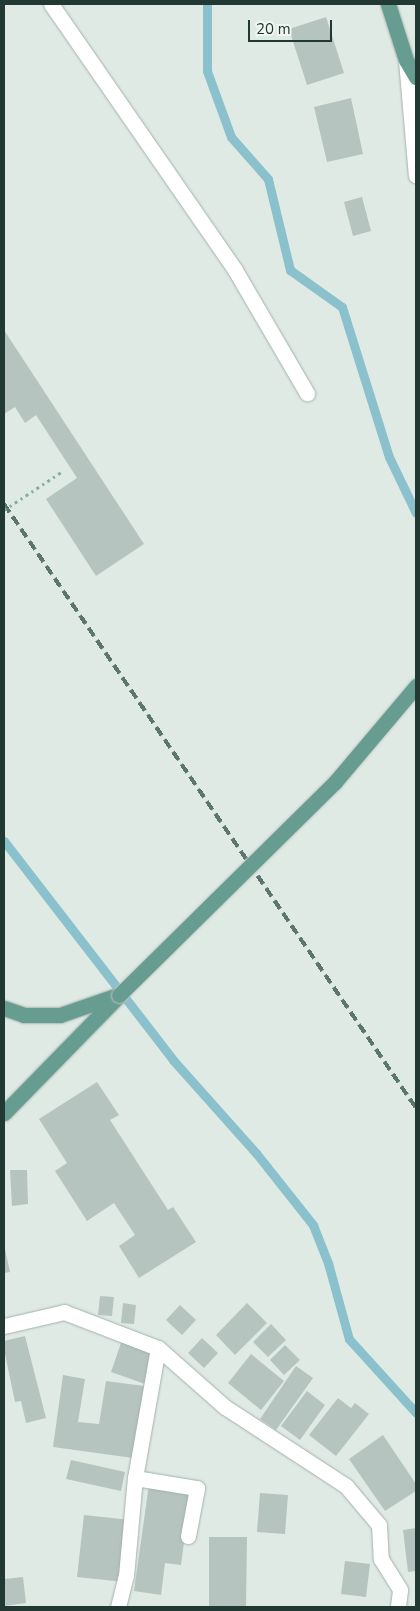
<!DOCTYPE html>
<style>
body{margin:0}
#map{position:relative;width:420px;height:1611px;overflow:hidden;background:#e0eae5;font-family:"Nunito Sans",sans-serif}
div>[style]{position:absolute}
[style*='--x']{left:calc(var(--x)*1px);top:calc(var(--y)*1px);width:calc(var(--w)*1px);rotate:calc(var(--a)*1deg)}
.stream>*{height:9px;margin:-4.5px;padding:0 4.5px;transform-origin:4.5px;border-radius:4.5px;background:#8ac1cc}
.building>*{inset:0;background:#b5c4be}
.roads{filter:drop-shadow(0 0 1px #a3b1ac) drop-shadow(0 0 1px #a3b1ac)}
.minor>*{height:15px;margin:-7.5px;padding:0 7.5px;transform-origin:7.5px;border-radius:7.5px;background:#fff}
.major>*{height:15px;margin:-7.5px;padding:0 7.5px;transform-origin:7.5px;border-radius:7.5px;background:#669d90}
.rail>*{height:4px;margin-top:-2px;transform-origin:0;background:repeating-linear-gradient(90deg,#5c756e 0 10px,transparent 0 15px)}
.path-bridge>*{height:3px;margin-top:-1.5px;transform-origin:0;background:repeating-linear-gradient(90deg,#82ac9f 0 2.5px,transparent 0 6.5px)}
.bridges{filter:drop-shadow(0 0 1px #bdc4c2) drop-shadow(0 0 1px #bdc4c2)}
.major-bridge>*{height:15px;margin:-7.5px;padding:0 7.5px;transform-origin:7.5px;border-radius:7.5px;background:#669d90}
span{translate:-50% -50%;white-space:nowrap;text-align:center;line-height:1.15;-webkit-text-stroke:4.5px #f0f7f3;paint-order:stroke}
.frame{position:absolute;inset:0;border:5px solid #223933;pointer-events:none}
.scale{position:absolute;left:248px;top:20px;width:84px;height:22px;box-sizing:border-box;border:2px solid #223933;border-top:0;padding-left:6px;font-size:15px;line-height:18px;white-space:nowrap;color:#223933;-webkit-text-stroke:4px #f0f7f3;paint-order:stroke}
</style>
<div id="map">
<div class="stream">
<div style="--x:207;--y:4;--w:67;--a:90"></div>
<div style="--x:207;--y:71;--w:70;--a:70"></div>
<div style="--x:231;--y:137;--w:56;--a:48.6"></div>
<div style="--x:268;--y:179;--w:94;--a:76.4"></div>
<div style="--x:290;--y:270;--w:64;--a:35.4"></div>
<div style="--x:342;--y:307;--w:157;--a:72.6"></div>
<div style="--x:389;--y:457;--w:62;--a:64.3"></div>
<div style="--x:4;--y:841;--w:277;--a:52.3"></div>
<div style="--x:173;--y:1060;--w:125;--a:48.3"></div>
<div style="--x:256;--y:1153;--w:92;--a:51.6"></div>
<div style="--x:313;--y:1225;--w:41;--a:68.5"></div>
<div style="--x:328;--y:1263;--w:79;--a:74.6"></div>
<div style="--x:349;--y:1339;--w:100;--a:47.8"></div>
</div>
<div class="building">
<div style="clip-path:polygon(326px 17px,344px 73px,307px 85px,289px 29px)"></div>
<div style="clip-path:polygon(351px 98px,363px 154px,327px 162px,314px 107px)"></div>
<div style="clip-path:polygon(362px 197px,371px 231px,353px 236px,344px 202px)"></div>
<div style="clip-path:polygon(4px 330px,144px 544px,96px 576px,46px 499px,77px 478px,36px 415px,25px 423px,15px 407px,4px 414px)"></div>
<div style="clip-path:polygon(97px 1082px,119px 1115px,110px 1120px,168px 1210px,173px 1207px,196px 1242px,139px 1278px,119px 1246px,135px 1235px,114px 1203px,87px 1221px,55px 1171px,67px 1163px,39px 1119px)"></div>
<div style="clip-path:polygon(10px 1170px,27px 1170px,28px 1204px,12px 1206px)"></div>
<div style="clip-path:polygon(4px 1244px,10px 1272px,4px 1273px)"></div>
<div style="clip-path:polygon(100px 1296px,114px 1297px,112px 1316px,98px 1315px)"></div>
<div style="clip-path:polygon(123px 1303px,136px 1305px,134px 1324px,121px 1323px)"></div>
<div style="clip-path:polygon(247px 1303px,267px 1323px,235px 1355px,216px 1335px)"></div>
<div style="clip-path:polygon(180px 1305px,196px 1320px,182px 1335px,166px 1320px)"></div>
<div style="clip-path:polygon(271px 1324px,286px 1340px,268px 1357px,253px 1342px)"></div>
<div style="clip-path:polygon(25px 1336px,46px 1418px,26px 1423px,21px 1401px,15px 1402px,4px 1349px,4px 1341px)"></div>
<div style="clip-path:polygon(202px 1338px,218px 1353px,204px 1368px,188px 1353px)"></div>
<div style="clip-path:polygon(122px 1340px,157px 1352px,145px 1384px,111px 1372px)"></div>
<div style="clip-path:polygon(285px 1345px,300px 1360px,284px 1375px,270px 1360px)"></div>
<div style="clip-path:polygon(251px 1354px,284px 1381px,261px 1410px,228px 1383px)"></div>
<div style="clip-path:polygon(296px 1366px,313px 1378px,276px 1430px,260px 1419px)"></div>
<div style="clip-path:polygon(63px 1375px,85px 1379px,78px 1422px,99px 1424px,106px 1381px,144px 1386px,133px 1458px,53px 1447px)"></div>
<div style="clip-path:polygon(307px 1391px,325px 1405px,300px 1440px,281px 1426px)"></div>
<div style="clip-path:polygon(338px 1398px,351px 1408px,355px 1403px,369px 1414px,336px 1456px,309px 1435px)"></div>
<div style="clip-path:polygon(383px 1435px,416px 1484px,416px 1491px,385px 1511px,349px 1459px)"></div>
<div style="clip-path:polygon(71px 1460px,125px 1472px,121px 1491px,66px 1479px)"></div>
<div style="clip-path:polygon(149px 1484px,191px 1489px,181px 1565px,165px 1563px,161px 1595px,134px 1591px)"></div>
<div style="clip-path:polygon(260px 1493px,288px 1495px,285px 1534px,257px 1532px)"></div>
<div style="clip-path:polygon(84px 1515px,131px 1520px,124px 1582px,77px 1577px)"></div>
<div style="clip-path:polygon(416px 1528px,416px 1571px,408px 1572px,403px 1530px)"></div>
<div style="clip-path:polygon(209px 1537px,247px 1537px,246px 1607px,209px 1607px)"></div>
<div style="clip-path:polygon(345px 1561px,370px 1564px,366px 1597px,341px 1594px)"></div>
<div style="clip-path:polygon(23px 1577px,26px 1603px,4px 1606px,4px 1579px)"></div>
</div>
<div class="roads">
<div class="minor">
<div style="--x:51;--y:4;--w:323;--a:55.3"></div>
<div style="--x:235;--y:270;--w:143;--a:59.7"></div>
<div style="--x:406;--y:60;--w:116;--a:85.1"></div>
<div style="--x:4;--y:1326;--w:62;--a:-13.1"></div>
<div style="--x:64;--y:1312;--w:101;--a:21"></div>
<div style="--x:158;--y:1348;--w:89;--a:41.4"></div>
<div style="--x:225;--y:1407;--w:145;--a:33.1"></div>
<div style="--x:346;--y:1486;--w:51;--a:49.8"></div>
<div style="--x:379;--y:1525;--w:34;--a:87"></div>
<div style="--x:381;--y:1559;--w:36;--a:58"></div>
<div style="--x:400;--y:1590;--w:17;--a:97"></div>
<div style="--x:135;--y:1478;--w:63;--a:9.2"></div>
<div style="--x:197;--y:1488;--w:49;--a:100.6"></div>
<div style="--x:118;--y:1607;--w:32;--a:-76"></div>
<div style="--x:126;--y:1576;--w:98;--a:-84.8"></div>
<div style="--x:135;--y:1478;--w:132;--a:-80"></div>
</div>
<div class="major">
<div style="--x:388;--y:4;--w:59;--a:72.2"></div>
<div style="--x:406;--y:60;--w:20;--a:60"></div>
<div style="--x:4;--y:1008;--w:21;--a:19"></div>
<div style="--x:24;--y:1015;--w:36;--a:0"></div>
<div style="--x:60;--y:1015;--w:58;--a:-19.1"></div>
<div style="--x:4;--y:1113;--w:165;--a:-45.7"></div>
</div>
</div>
<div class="rail">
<div style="--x:4;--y:504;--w:731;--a:55.7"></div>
</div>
<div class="path-bridge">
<div style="--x:4;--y:510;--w:71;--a:-33.5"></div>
</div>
<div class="bridges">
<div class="major-bridge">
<div style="--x:119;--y:995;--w:303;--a:-44.6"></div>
<div style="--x:335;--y:782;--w:126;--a:-49.8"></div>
</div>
</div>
<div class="frame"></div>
<div class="scale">20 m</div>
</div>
